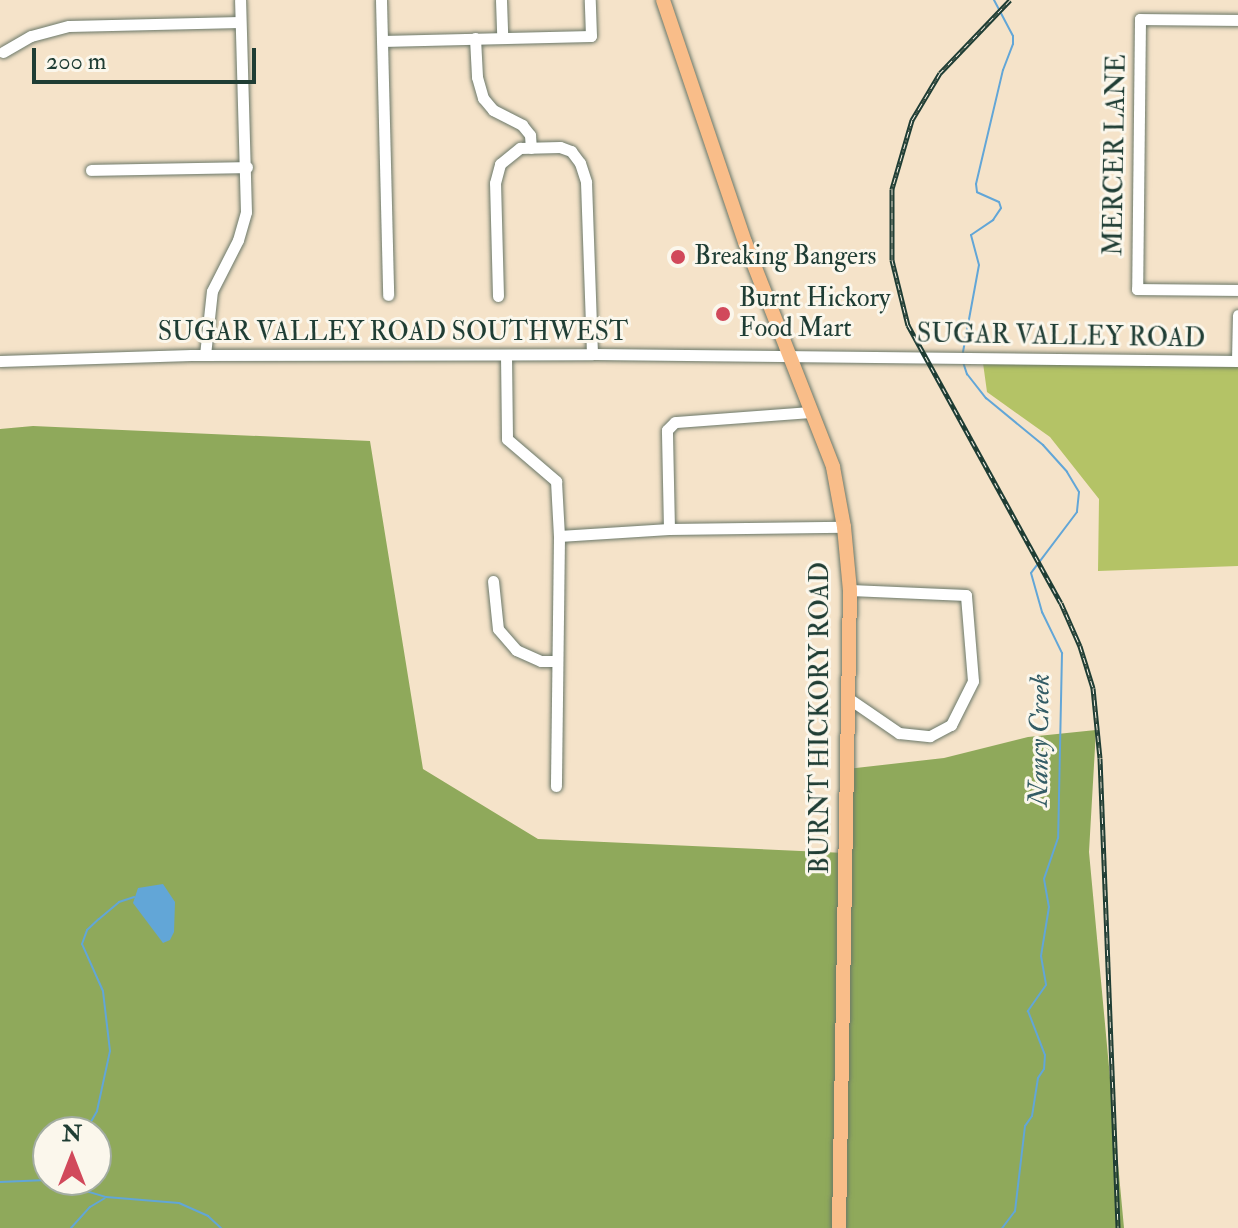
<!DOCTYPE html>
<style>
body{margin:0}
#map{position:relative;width:1238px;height:1228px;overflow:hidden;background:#f5e3c9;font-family:"IM FELL Double Pica",serif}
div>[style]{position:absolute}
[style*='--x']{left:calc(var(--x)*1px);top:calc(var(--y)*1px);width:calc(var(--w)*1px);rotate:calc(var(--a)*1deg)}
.green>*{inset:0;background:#b4c366}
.forest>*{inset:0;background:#8fa95b}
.water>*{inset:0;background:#62a6d7}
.stream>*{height:2px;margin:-1px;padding:0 1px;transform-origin:1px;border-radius:1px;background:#62a6d7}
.roads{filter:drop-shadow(0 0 2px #6a7768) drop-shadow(0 0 2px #6a7768)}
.minor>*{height:11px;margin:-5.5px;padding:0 5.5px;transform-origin:5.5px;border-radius:5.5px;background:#fff}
.major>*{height:14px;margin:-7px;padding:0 7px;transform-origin:7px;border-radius:7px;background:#f9bd89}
.rail>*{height:5px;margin-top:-2.5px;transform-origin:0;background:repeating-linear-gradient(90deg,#fbf7ec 0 6px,#1f3d34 0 12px);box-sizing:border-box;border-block:2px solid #1f3d34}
.dots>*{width:22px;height:22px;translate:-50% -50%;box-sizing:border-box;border:4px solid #fbf7ec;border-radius:50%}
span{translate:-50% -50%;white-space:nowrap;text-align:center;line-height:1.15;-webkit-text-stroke:6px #fbf7ec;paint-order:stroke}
.street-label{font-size:26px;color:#1f3d34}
.poi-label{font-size:26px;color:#1f3d34}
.left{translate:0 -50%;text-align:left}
.water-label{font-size:28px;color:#335c65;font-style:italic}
.north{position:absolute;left:32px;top:1116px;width:80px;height:80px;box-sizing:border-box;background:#fbf7ec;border:2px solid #a3ada2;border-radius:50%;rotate:0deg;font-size:22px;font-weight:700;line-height:32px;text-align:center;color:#1f3d34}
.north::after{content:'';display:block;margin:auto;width:28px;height:36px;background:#d1495b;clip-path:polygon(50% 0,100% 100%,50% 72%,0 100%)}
.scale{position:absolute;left:32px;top:48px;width:224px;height:36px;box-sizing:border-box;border:4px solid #1f3d34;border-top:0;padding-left:10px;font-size:24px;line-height:28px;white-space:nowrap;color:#1f3d34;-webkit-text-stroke:6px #fbf7ec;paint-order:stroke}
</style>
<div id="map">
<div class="green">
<div style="clip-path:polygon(983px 363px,1238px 367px,1238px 566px,1098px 571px,1099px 499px,1050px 437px,987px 392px)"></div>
</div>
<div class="forest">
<div style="clip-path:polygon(evenodd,33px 426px,370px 441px,423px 769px,538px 839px,845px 853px,847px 769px,944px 758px,1028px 737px,1096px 730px,1089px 852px,1124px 1228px,0 1228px,0 429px,33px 426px,48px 1132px,96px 1132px,96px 1180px,48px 1180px,48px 1132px)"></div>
</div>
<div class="water">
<div style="clip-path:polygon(163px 884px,175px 902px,174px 932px,170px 940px,163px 943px,133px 903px,138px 888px)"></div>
</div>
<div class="stream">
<div style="--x:963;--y:352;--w:88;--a:-79.6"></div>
<div style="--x:979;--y:265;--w:31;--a:-105"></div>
<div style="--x:971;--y:235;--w:27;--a:-34"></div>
<div style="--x:993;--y:220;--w:14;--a:-56"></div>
<div style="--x:1001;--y:208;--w:6;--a:-108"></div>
<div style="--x:999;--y:202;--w:24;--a:-156"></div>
<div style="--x:977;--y:192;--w:8;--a:-97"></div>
<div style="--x:976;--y:184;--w:117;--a:-76.7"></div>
<div style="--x:1003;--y:70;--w:28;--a:-69"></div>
<div style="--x:1013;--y:44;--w:8;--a:-90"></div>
<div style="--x:1013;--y:36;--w:41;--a:-117.8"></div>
<div style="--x:963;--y:362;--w:13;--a:72"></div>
<div style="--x:967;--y:374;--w:31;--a:52"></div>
<div style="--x:986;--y:398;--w:74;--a:39.5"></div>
<div style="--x:1043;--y:445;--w:36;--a:48"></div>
<div style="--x:1067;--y:472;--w:23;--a:59"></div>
<div style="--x:1079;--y:492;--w:20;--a:96"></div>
<div style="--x:1077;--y:512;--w:76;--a:127"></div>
<div style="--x:1031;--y:573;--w:41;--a:74.2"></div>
<div style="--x:1042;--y:612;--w:46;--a:64"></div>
<div style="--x:1062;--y:653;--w:185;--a:91.2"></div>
<div style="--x:1058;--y:838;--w:43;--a:108.9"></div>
<div style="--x:1044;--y:879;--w:28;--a:80"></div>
<div style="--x:1049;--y:907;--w:50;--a:99.3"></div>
<div style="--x:1041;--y:956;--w:29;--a:80"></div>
<div style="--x:1046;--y:985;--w:32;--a:125"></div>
<div style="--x:1028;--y:1011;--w:47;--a:68.9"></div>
<div style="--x:1045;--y:1055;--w:14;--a:94"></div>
<div style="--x:1044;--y:1069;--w:11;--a:124"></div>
<div style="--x:1038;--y:1078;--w:38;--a:99"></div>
<div style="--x:1032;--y:1116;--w:12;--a:125"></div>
<div style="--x:1025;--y:1126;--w:86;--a:96.7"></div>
<div style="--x:1015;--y:1211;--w:21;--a:127"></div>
<div style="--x:85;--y:1132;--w:24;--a:-60"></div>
<div style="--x:97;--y:1111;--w:61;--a:-77.8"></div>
<div style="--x:110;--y:1051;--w:60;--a:-96.7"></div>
<div style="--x:103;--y:991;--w:51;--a:-114.1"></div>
<div style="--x:82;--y:944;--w:15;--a:-70"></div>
<div style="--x:87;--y:930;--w:16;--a:-43"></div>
<div style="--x:99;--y:919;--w:26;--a:-40"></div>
<div style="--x:119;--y:902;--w:16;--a:-18"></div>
<div style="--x:49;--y:1180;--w:59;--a:16.6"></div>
<div style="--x:106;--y:1197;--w:73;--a:4.7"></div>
<div style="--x:179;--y:1203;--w:32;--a:24"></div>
<div style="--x:208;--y:1216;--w:18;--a:43"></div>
<div style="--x:0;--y:1182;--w:47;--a:-2.4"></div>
<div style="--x:71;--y:1228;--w:28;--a:-48"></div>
<div style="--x:90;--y:1207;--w:17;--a:-31"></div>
</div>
<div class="roads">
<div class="minor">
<div style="--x:381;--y:0;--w:295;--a:88.6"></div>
<div style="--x:501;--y:0;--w:36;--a:88"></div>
<div style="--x:1238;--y:20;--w:98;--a:-179.4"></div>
<div style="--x:1140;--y:19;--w:270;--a:90.6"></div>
<div style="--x:1137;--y:289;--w:101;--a:0.6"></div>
<div style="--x:475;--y:38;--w:39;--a:87"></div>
<div style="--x:477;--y:77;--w:22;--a:74"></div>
<div style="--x:483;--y:98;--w:16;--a:50"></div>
<div style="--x:493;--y:110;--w:33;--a:27"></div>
<div style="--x:522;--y:125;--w:13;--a:51"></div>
<div style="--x:530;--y:135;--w:13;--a:86"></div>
<div style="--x:382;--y:41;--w:209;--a:-1.4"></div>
<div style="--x:591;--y:36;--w:36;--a:-92"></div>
<div style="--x:3;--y:52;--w:32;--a:-30"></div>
<div style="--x:31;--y:36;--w:39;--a:-15"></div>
<div style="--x:69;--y:26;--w:171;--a:-1.3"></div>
<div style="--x:91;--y:170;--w:156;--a:-1.1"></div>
<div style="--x:498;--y:296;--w:113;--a:-91.5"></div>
<div style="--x:495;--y:183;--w:20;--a:-75"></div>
<div style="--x:500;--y:164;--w:26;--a:-39"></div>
<div style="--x:520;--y:148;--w:40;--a:-1.4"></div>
<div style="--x:560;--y:147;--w:12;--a:20"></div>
<div style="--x:571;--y:151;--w:15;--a:53"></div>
<div style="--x:580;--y:163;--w:20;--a:72"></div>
<div style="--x:586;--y:182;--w:172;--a:88"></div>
<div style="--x:205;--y:355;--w:64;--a:-83.8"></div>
<div style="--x:212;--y:291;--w:57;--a:-63"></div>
<div style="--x:238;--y:240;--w:29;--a:-74"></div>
<div style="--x:246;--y:212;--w:212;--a:-91.6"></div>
<div style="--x:506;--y:355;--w:84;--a:89.3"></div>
<div style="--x:507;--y:439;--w:65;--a:40.6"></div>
<div style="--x:556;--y:481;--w:55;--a:86.9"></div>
<div style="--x:559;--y:536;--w:250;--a:90.7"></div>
<div style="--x:0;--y:361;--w:191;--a:-1.8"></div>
<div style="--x:191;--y:355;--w:401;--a:-0.1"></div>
<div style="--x:592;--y:354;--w:646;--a:0.62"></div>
<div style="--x:1237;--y:361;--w:46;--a:-88.8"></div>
<div style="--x:669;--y:529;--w:99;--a:-91.2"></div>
<div style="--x:667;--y:430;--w:11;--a:-45"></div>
<div style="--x:675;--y:422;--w:137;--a:-4.2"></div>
<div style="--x:559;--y:536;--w:110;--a:-3.6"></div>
<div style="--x:669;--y:529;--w:175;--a:-0.7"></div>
<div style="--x:493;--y:581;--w:48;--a:84.1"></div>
<div style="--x:498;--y:629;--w:28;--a:49"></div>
<div style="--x:516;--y:650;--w:27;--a:24"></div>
<div style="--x:541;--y:661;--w:15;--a:0"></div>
<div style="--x:848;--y:698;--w:62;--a:34.5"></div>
<div style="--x:899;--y:733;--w:31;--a:6"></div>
<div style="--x:930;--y:736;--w:24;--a:-28"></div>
<div style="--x:951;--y:725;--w:49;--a:-63.4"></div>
<div style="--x:973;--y:681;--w:86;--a:-94.7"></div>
<div style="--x:966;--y:595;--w:116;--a:-177.5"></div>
</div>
<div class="major">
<div style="--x:663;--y:0;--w:256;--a:71.3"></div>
<div style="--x:745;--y:242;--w:242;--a:68.6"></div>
<div style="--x:833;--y:467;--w:61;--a:79.6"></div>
<div style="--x:844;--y:527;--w:63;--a:84.6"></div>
<div style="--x:850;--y:590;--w:638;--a:90.99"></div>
</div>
</div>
<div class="rail">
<div style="--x:1010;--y:0;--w:101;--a:133.8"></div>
<div style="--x:940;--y:73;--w:55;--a:120.8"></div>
<div style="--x:912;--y:120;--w:72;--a:106.2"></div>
<div style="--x:892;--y:189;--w:71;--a:90"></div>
<div style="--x:892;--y:260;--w:67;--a:76.2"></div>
<div style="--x:908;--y:325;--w:317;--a:61.2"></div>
<div style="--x:1061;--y:603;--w:47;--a:66.2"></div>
<div style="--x:1080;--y:646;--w:44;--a:72.8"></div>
<div style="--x:1093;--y:688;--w:70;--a:84.3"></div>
<div style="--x:1100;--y:758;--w:470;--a:87.8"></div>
</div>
<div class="dots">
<div style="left:678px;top:257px;background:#d1495b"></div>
<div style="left:723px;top:314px;background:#d1495b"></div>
</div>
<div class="street-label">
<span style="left:1116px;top:155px;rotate:-89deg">MERCER LANE</span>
<span style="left:393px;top:333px">SUGAR VALLEY ROAD SOUTHWEST</span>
<span style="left:1061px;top:337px;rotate:1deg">SUGAR VALLEY ROAD</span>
<span style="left:821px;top:718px;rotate:-90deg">BURNT HICKORY ROAD</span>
</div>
<div class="poi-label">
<span class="left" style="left:694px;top:257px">Breaking Bangers</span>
<span class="left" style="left:739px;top:314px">Burnt Hickory<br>Food Mart</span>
</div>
<div class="water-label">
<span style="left:1040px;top:740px;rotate:-89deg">Nancy Creek</span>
</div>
<div class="north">N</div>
<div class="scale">200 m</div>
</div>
